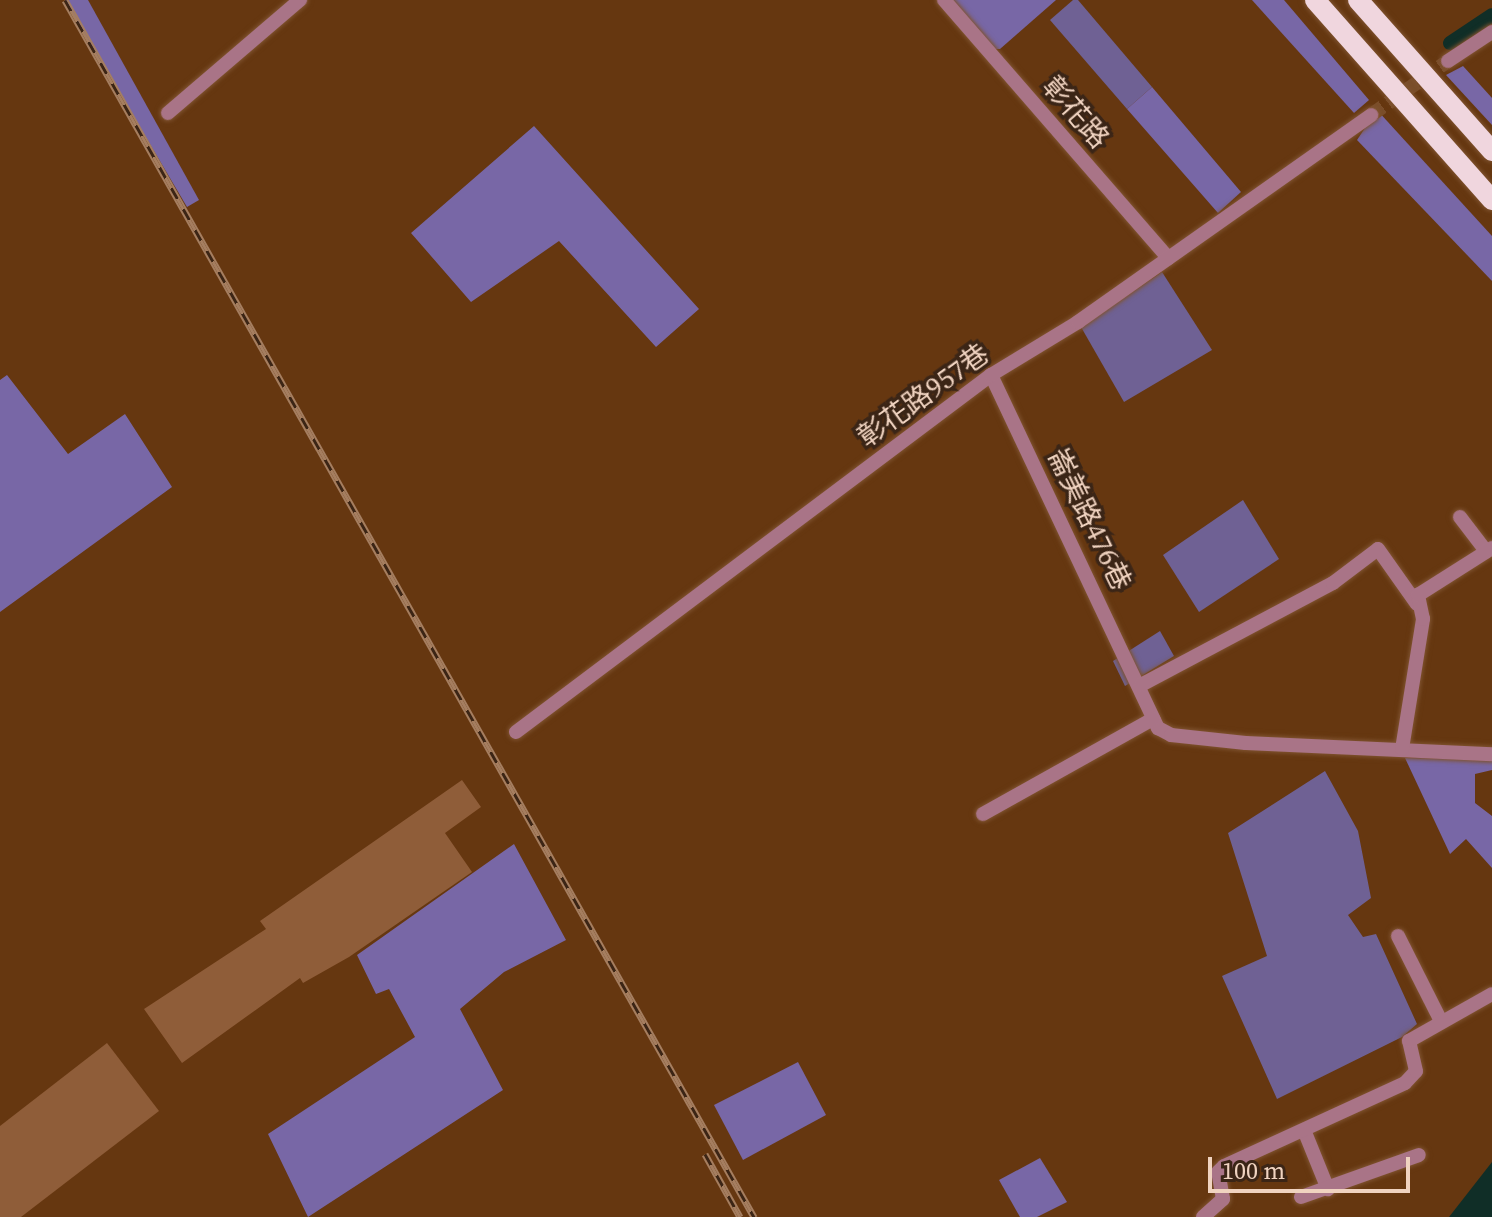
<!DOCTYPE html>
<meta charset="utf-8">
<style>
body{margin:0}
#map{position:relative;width:1492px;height:1217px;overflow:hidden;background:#663710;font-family:"Source Serif 4","Noto Sans TC",serif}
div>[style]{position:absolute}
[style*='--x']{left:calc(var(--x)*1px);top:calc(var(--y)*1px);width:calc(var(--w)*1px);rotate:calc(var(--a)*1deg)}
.green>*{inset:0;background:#6f6194}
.forest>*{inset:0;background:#7867a6}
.water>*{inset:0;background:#102e27}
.canal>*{height:14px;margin:-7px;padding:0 7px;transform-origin:7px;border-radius:7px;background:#102e27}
.building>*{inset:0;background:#8f5d39}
.minor-tunnel>*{height:14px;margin-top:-7px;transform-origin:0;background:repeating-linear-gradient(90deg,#7b4e2a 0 14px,transparent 0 21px)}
.roads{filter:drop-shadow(0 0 2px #7f5330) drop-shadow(0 0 2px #7f5330)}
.minor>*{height:14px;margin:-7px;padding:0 7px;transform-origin:7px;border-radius:7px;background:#a97487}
.highway>*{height:20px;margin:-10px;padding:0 10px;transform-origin:10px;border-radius:10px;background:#f0d6de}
.rail>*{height:7px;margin-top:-3.5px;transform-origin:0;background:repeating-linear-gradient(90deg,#3b2516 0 12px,#a57e60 0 24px);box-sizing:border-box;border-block:2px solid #a57e60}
span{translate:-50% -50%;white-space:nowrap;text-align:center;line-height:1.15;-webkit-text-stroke:7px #3b2516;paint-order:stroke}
.street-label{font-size:28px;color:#f0d3c0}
.scale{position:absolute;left:1208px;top:1157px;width:202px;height:36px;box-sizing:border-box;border:4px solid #f0d3c0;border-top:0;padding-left:10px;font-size:24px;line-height:28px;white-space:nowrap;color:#f0d3c0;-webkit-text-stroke:6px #3b2516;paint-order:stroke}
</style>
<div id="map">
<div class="green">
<div style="clip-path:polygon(1073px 0,1078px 0,1152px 87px,1127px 109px,1050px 20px)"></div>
<div style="clip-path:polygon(1162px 272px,1212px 350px,1124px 402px,1081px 327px)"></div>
<div style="clip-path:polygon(1243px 500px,1279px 559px,1199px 612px,1163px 555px)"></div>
<div style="clip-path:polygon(1160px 631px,1174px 656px,1125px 686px,1113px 661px)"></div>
<div style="clip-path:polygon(1325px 771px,1358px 831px,1371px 898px,1348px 915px,1363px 937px,1376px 934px,1417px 1024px,1402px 1037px,1277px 1099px,1222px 976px,1267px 956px,1228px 833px)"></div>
</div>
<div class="forest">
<div style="clip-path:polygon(65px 0,88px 0,199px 200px,187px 207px)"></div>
<div style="clip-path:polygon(948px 0,1056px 0,1000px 49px,991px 49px)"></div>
<div style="clip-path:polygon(1252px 0,1284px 0,1369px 100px,1354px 113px)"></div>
<div style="clip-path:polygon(1463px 66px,1492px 98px,1492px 125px,1446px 75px)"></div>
<div style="clip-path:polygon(1152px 87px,1241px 192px,1218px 213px,1127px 109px)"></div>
<div style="clip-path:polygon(1377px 110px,1492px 236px,1492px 281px,1357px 140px)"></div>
<div style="clip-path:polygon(534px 126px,699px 309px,656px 347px,559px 241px,471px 302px,411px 233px)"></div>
<div style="clip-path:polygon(7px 375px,68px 454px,125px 414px,172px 487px,0 612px,0 380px)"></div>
<div style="clip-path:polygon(1405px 758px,1492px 759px,1492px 770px,1475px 774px,1475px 803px,1492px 816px,1492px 868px,1466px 839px,1450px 854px)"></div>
<div style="clip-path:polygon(514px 844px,566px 940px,504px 972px,460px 1009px,503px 1090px,308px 1217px,268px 1134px,415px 1037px,389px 989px,376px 994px,357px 955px)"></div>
<div style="clip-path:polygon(798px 1062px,826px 1115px,743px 1160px,714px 1105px)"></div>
<div style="clip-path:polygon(1040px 1158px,1067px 1202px,1037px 1217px,1020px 1217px,999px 1180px)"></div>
</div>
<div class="water">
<div style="clip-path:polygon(1492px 1162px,1492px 1217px,1449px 1217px)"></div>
</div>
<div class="canal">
<div style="--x:1450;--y:43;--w:50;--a:-33.7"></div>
</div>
<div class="building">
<div style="clip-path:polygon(462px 780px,481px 807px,445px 833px,472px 872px,349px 957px,303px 983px,300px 978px,182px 1063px,144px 1009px,266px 929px,260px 921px)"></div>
<div style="clip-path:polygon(107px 1043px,159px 1111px,21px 1217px,0 1217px,0 1126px)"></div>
</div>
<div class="minor-tunnel">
<div style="--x:1371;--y:115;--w:94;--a:-35"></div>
</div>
<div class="roads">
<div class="minor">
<div style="--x:944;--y:0;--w:342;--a:49"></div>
<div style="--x:1448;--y:61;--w:53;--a:-33.4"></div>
<div style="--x:168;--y:113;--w:174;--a:-40.6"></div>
<div style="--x:991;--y:375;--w:391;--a:64.7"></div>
<div style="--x:1158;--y:728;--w:15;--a:28"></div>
<div style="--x:1171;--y:735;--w:75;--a:6.1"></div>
<div style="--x:1246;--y:743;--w:246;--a:2.6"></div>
<div style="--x:1460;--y:517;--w:43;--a:52.6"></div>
<div style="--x:1141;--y:685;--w:217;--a:-28"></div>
<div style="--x:1333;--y:583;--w:56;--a:-37.1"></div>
<div style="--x:1378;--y:549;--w:67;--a:54.7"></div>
<div style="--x:516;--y:732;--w:594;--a:-36.93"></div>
<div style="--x:991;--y:375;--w:102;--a:-31.3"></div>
<div style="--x:1078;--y:322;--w:359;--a:-35.2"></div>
<div style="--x:1402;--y:749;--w:132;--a:-80.8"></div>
<div style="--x:1423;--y:619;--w:25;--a:-102"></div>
<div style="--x:1418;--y:595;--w:88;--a:-32.4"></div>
<div style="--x:983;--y:814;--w:195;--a:-29.2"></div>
<div style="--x:1398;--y:936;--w:95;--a:63.2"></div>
<div style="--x:1304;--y:1130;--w:64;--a:67.9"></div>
<div style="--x:1301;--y:1197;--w:125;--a:-19.6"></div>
<div style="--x:1203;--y:1217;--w:27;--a:-42"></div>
<div style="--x:1223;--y:1199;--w:27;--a:-100"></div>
<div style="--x:1218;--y:1172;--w:8;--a:-45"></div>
<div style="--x:1224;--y:1166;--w:199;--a:-24.6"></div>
<div style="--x:1405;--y:1083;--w:16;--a:-47"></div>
<div style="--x:1416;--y:1071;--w:31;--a:-103"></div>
<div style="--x:1409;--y:1041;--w:95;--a:-29.5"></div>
</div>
<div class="highway">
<div style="--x:1315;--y:0;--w:267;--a:48.5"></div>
<div style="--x:1358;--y:0;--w:202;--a:48.4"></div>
</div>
</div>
<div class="rail">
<div style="--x:65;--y:0;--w:1399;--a:60.48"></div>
<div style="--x:705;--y:1154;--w:72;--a:60.9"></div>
</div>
<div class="street-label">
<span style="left:1076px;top:112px;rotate:49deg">彰花路</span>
<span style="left:923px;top:395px;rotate:-36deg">彰花路957巷</span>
<span style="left:1090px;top:519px;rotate:64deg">崙美路476巷</span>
</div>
<div class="scale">100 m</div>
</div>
